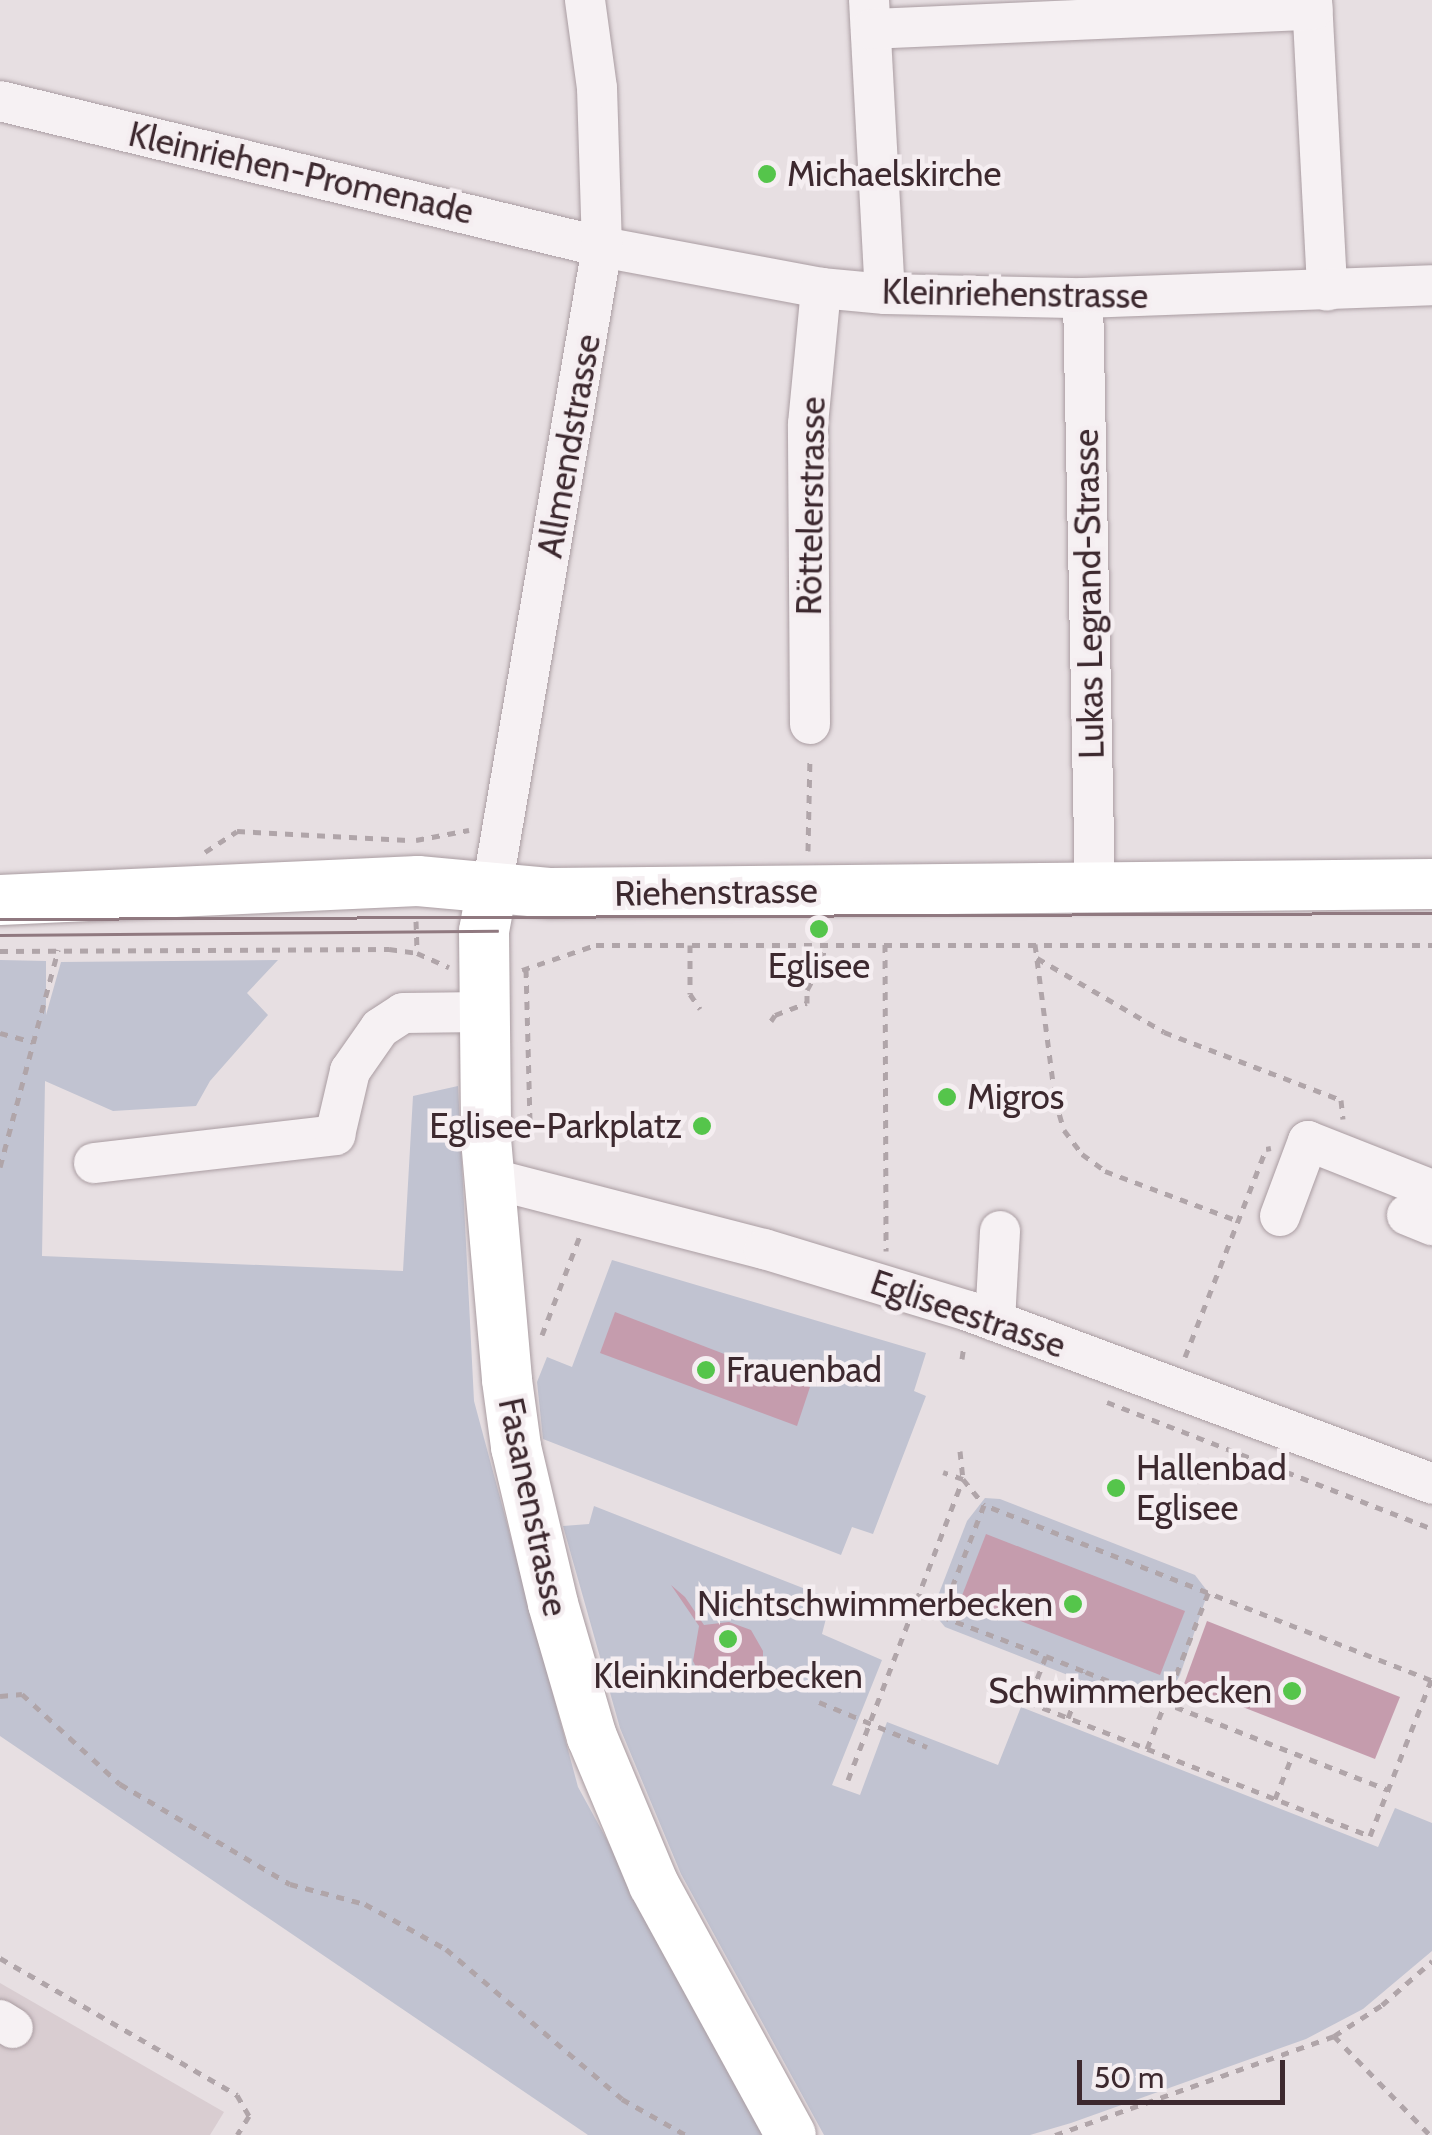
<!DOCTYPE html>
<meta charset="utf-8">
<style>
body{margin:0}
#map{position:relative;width:1432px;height:2135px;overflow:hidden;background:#e7dfe2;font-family:Cabin,sans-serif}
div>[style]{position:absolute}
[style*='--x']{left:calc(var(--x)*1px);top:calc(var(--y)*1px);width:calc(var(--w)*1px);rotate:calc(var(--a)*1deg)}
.built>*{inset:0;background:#d9cdd1}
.green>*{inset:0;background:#c1c3d1}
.water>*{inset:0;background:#c59cad}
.path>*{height:5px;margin-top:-2.5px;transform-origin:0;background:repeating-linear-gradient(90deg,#b0a5a9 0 8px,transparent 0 16px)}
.roads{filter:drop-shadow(0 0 2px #aa9da2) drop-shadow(0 0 2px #aa9da2)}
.minor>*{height:40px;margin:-20px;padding:0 20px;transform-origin:20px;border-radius:20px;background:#f6f1f3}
.major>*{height:50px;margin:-25px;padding:0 25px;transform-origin:25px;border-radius:25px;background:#fff}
.tram>*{height:2.5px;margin:-1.25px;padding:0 1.25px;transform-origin:1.25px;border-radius:1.25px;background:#907980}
.dots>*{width:28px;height:28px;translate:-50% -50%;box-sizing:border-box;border:5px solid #f5eef1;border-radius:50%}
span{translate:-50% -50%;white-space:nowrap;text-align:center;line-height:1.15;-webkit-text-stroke:9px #f5eef1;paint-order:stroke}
.street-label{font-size:35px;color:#3d292f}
.poi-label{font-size:35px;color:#3d292f}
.left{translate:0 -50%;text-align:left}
.right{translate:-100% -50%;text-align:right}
.scale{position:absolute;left:1077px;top:2060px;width:208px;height:45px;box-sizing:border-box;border:5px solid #3d292f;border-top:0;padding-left:12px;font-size:30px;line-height:35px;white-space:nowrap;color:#3d292f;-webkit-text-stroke:8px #f5eef1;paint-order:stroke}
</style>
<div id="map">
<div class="built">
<div style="clip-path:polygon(0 1983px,224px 2112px,210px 2135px,0 2135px)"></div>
</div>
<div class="green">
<div style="clip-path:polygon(0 960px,46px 961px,46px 1015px,61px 962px,278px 960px,247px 993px,268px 1015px,210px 1081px,196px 1106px,113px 1111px,45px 1081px,42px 1256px,403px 1271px,413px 1096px,458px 1086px,474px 1401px,578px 1787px,769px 2135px,588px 2135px,0 1736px)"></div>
<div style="clip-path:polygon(612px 1260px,926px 1353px,914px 1391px,926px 1396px,873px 1534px,852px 1527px,841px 1555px,543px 1439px,537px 1382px,547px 1357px,572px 1367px)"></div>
<div style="clip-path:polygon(985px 1498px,1000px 1499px,1195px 1575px,1208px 1592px,1180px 1675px,1165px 1701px,1155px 1706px,1142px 1704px,945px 1627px,935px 1615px,936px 1601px,967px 1521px)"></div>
<div style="clip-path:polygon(594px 1506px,831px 1599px,822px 1634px,882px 1660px,832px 1785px,860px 1795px,887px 1722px,998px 1765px,1021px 1707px,1378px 1847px,1395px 1808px,1432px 1823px,1432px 1951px,1363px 2009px,1306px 2039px,1071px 2123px,1030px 2135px,824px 2135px,681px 1874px,620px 1728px,563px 1526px,589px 1524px)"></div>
</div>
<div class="water">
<div style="clip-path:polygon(615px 1312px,810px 1387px,797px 1426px,600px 1353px)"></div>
<div style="clip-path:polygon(986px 1534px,1185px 1611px,1160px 1675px,961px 1598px)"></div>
<div style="clip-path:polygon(671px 1585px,685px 1597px,704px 1625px,729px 1622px,751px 1630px,763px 1651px,763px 1663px,751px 1683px,728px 1692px,704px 1683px,693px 1661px,699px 1626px)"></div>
<div style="clip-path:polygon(1207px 1621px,1400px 1697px,1375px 1759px,1184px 1684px)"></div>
</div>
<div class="path">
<div style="--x:416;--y:840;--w:54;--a:-10.7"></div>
<div style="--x:808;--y:851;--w:94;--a:-88.8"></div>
<div style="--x:205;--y:852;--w:38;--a:-33"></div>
<div style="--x:237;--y:831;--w:171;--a:3"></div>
<div style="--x:416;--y:921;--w:32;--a:88"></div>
<div style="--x:885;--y:944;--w:307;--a:89.8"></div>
<div style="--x:1035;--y:944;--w:156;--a:82.6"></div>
<div style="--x:1055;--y:1099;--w:32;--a:74"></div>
<div style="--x:1064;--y:1130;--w:30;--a:53"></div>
<div style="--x:1082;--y:1154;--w:29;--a:36"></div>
<div style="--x:1105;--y:1171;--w:143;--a:20.5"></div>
<div style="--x:690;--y:945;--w:49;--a:90"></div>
<div style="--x:690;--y:994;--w:18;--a:56"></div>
<div style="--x:0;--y:951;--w:389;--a:-0.3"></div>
<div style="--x:389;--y:949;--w:28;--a:8"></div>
<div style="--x:417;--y:953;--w:35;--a:24"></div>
<div style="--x:1037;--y:958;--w:147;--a:30.2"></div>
<div style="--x:1164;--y:1032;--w:190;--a:21"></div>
<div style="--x:1341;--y:1100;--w:19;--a:84"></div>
<div style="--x:522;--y:970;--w:78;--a:-18.7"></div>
<div style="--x:596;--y:945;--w:836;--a:0"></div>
<div style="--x:771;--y:1021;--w:7;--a:-56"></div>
<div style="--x:775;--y:1015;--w:34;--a:-21"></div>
<div style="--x:807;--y:1003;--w:13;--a:-90"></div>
<div style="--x:807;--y:990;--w:34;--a:-62"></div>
<div style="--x:823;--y:960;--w:16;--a:-86"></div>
<div style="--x:0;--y:1033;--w:34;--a:15"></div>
<div style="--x:526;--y:1132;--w:12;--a:-70"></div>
<div style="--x:530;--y:1121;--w:152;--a:-91.5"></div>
<div style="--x:0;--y:1167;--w:225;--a:-75"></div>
<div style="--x:542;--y:1335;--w:109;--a:-69.1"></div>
<div style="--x:1185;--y:1357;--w:223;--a:-68.7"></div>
<div style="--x:1266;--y:1149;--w:5;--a:-11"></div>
<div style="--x:962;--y:1359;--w:15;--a:-82"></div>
<div style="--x:1107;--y:1402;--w:349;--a:21.3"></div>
<div style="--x:960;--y:1451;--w:28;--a:84"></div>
<div style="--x:963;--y:1479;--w:33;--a:51"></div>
<div style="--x:1046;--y:1656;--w:49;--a:111.4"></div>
<div style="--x:1028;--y:1702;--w:367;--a:21.4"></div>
<div style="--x:1370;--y:1836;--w:168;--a:-68.6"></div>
<div style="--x:1431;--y:1680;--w:480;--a:-158.6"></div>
<div style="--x:984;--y:1505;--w:119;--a:111.2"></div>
<div style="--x:941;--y:1616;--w:112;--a:20.9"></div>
<div style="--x:1046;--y:1656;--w:43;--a:21.8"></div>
<div style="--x:1086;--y:1672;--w:324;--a:21.3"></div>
<div style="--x:0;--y:1696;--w:22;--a:-5"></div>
<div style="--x:22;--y:1694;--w:133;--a:42.6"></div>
<div style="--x:120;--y:1784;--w:197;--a:30.5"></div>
<div style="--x:290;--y:1884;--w:78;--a:14.9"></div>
<div style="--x:365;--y:1904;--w:93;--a:29.1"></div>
<div style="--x:446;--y:1949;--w:231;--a:40.4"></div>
<div style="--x:622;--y:2099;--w:73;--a:29.4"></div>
<div style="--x:819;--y:1702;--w:117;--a:22.6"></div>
<div style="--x:1068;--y:1718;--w:49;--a:-68.6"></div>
<div style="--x:1147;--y:1749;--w:168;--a:-68.6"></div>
<div style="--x:848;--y:1780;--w:322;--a:-69.1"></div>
<div style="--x:963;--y:1479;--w:21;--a:-161"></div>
<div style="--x:1275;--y:1799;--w:48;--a:-68.2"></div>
<div style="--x:0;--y:1958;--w:274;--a:30"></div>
<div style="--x:237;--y:2095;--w:24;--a:60"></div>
<div style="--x:249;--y:2116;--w:22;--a:122"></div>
<div style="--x:1334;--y:2036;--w:138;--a:45.9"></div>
<div style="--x:1055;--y:2135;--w:296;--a:-19.5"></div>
<div style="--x:1334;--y:2036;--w:57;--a:-32.9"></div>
<div style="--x:1382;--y:2005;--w:67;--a:-41.3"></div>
</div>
<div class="roads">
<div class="minor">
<div style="--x:869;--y:0;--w:294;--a:86.9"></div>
<div style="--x:1312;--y:0;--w:291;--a:87"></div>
<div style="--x:871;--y:29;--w:442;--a:-2.5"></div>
<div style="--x:0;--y:101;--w:619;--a:13.63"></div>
<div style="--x:602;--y:247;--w:223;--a:10.6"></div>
<div style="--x:821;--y:288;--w:64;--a:5.4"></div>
<div style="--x:885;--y:294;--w:198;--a:1.2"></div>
<div style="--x:1083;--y:298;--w:349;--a:-2.1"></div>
<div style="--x:1083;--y:298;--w:592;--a:88.84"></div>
<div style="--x:810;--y:724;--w:300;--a:-90.4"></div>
<div style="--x:808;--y:424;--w:137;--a:-84.5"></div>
<div style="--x:492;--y:888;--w:650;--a:-80.26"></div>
<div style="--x:602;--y:247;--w:159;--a:-91.8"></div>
<div style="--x:597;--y:88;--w:89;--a:-97.8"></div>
<div style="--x:94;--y:1163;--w:243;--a:-6.6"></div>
<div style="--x:335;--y:1135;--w:66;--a:-76.8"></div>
<div style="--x:350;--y:1071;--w:52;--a:-55.1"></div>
<div style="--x:380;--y:1028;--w:27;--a:-33"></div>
<div style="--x:403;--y:1013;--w:81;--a:-0.7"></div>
<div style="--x:493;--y:1179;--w:280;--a:14.5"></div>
<div style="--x:764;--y:1249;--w:213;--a:16.9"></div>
<div style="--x:968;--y:1311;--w:495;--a:20.4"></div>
<div style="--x:1407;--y:1215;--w:27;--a:22"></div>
<div style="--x:1280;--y:1216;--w:80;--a:-69.5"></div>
<div style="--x:1308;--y:1141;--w:133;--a:21.6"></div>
<div style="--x:995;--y:1321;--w:90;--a:-86.8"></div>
<div style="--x:0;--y:2020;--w:15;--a:32"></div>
</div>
<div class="major">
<div style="--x:492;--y:888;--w:44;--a:100.5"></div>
<div style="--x:484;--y:931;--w:208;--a:89.4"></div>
<div style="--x:486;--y:1139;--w:242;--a:85"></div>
<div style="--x:507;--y:1380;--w:68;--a:82.3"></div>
<div style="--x:516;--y:1447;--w:161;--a:76.7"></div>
<div style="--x:553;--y:1604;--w:139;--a:73.7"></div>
<div style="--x:592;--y:1737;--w:160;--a:67.3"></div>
<div style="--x:654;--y:1885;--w:285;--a:61.3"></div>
<div style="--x:0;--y:900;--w:418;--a:-2.6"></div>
<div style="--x:418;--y:881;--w:134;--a:5.2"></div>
<div style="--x:551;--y:893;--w:881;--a:-0.59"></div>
</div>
</div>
<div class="tram">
<div style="--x:0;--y:919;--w:1432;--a:-0.24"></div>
<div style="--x:0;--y:935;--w:497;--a:-0.5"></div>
</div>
<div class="dots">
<div style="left:767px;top:174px;background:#55c54b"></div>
<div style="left:819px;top:929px;background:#55c54b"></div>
<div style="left:947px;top:1097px;background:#55c54b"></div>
<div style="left:702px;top:1126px;background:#55c54b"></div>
<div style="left:706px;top:1370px;background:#55c54b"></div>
<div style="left:1116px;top:1488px;background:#55c54b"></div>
<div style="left:1073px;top:1604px;background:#55c54b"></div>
<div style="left:728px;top:1639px;background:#55c54b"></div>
<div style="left:1292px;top:1691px;background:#55c54b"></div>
</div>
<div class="street-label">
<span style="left:301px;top:173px;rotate:13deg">Kleinriehen-Promenade</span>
<span style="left:1015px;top:294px;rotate:1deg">Kleinriehenstrasse</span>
<span style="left:569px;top:446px;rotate:-80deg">Allmendstrasse</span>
<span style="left:811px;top:506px;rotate:-89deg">Röttelerstrasse</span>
<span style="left:1089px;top:594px;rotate:-91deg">Lukas Legrand-Strasse</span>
<span style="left:716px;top:892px;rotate:-1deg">Riehenstrasse</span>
<span style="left:968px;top:1314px;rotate:19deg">Egliseestrasse</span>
<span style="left:533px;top:1507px;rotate:78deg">Fasanenstrasse</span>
</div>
<div class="poi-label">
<span class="left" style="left:787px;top:174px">Michaelskirche</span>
<span style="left:819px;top:966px">Eglisee</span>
<span class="left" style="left:967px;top:1097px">Migros</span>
<span class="right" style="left:682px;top:1126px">Eglisee-Parkplatz</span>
<span class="left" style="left:726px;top:1370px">Frauenbad</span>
<span class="left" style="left:1136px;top:1488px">Hallenbad<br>Eglisee</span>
<span class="right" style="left:1053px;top:1604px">Nichtschwimmerbecken</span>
<span style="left:728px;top:1676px">Kleinkinderbecken</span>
<span class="right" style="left:1272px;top:1691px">Schwimmerbecken</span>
</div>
<div class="scale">50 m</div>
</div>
